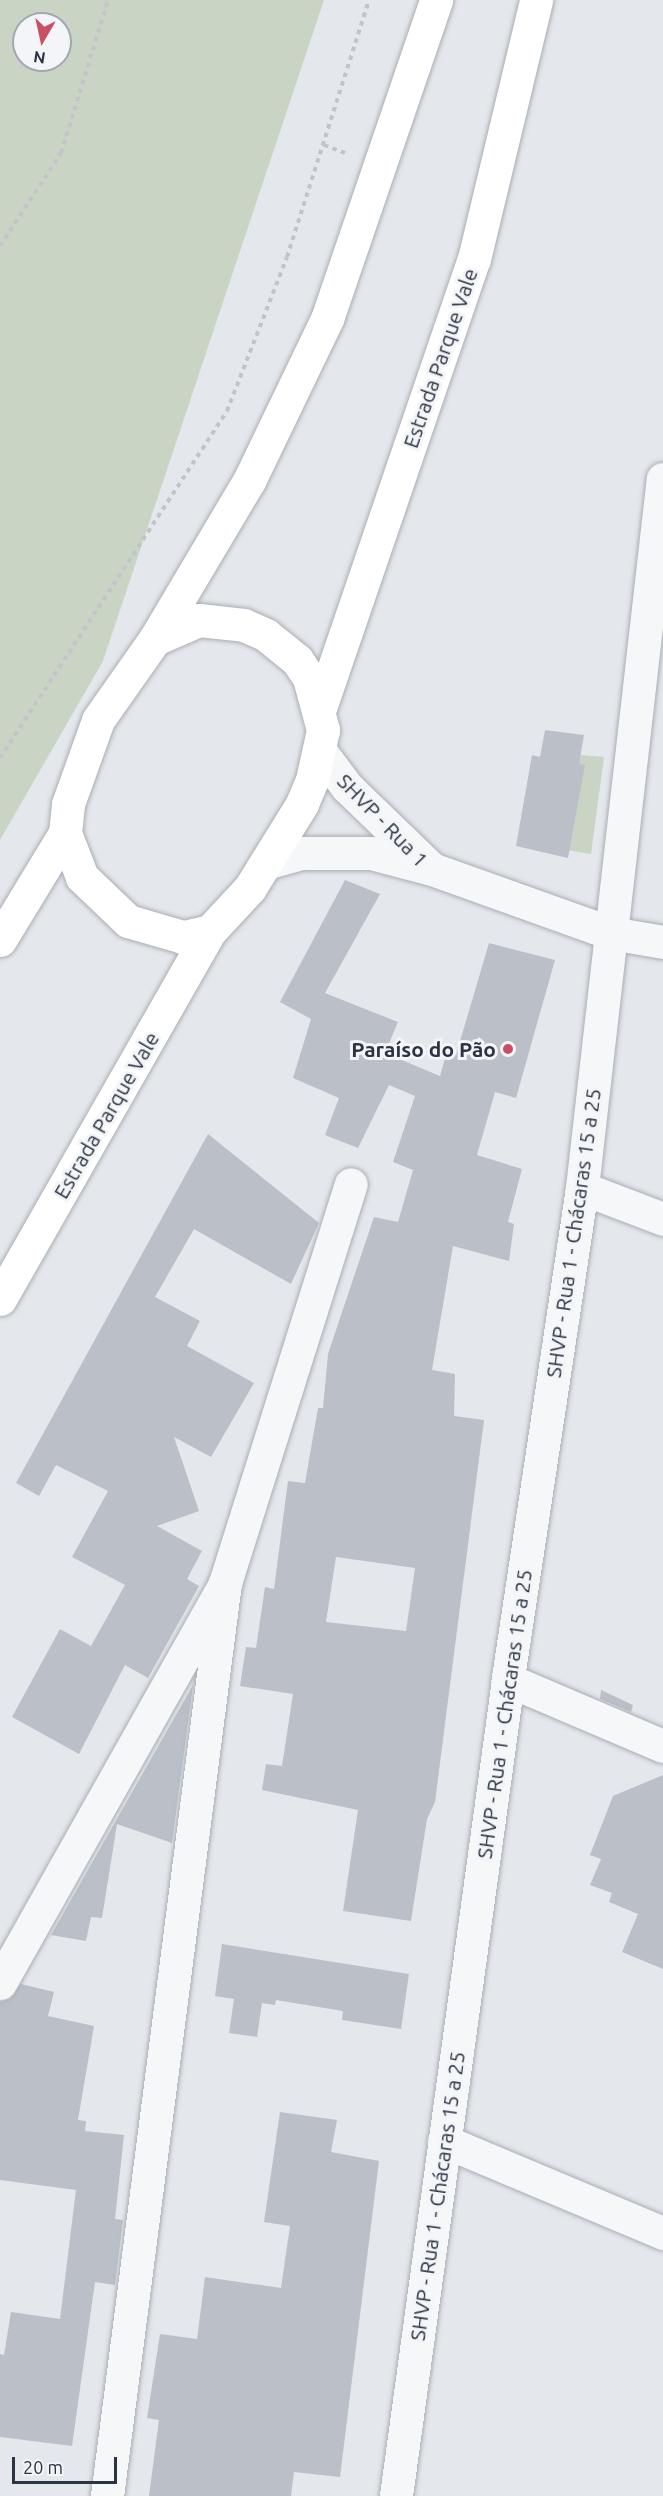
<!DOCTYPE html>
<meta charset="utf-8">
<style>
body{margin:0}
#map{position:relative;width:663px;height:2496px;overflow:hidden;background:#e4e7eb;font-family:Ubuntu,sans-serif}
div>[style]{position:absolute}
[style*='--x']{left:calc(var(--x)*1px);top:calc(var(--y)*1px);width:calc(var(--w)*1px);rotate:calc(var(--a)*1deg)}
.green>*{inset:0;background:#c9d4c5}
.building>*{inset:0;background:#bbc0c8}
.path>*{height:4px;margin-top:-2px;transform-origin:0;background:repeating-linear-gradient(90deg,#c1c4ca 0 4.5px,transparent 0 9px)}
.roads{filter:drop-shadow(0 0 2px #a9aeb5) drop-shadow(0 0 2px #a9aeb5)}
.minor>*{height:33px;margin:-16.5px;padding:0 16.5px;transform-origin:16.5px;border-radius:16.5px;background:#f6f7f9}
.tertiary>*{height:33px;margin:-16.5px;padding:0 16.5px;transform-origin:16.5px;border-radius:16.5px;background:#f6f7f9}
.primary>*{height:33px;margin:-16.5px;padding:0 16.5px;transform-origin:16.5px;border-radius:16.5px;background:#fff}
.dots>*{width:16px;height:16px;translate:-50% -50%;box-sizing:border-box;border:3px solid #f3f5f8;border-radius:50%}
span{translate:-50% -50%;white-space:nowrap;text-align:center;line-height:1.15;-webkit-text-stroke:6px #f3f5f8;paint-order:stroke}
.street-label{font-size:21px;color:#2c3443}
.poi-label{font-size:21px;color:#2c3443;font-weight:700}
.right{translate:-100% -50%;text-align:right}
.north{position:absolute;left:12px;top:12px;width:60px;height:60px;box-sizing:border-box;background:#f3f5f8;border:2px solid #a3a8b0;border-radius:50%;rotate:189deg;font-size:16px;font-weight:700;line-height:24px;text-align:center;color:#2c3443}
.north::after{content:'';display:block;margin:auto;width:21px;height:27px;background:#c95063;clip-path:polygon(50% 0,100% 100%,50% 72%,0 100%)}
.scale{position:absolute;left:12px;top:2457px;width:105px;height:27px;box-sizing:border-box;border:3px solid #2c3443;border-top:0;padding-left:8px;font-size:18px;line-height:21px;white-space:nowrap;color:#2c3443;-webkit-text-stroke:4px #f3f5f8;paint-order:stroke}
</style>
<div id="map">
<div class="green">
<div style="clip-path:polygon(evenodd,0 0,324px 0,103px 661px,0 840px,0 0,24px 24px,60px 24px,60px 60px,24px 60px,24px 24px)"></div>
<div style="clip-path:polygon(547px 752px,604px 757px,591px 854px,536px 845px)"></div>
</div>
<div class="building">
<div style="clip-path:polygon(545px 730px,584px 735px,579px 764px,585px 765px,568px 858px,516px 846px,532px 755px,540px 757px)"></div>
<div style="clip-path:polygon(evenodd,345px 880px,380px 894px,325px 993px,398px 1022px,385px 1053px,440px 1076px,447px 1052px,456px 1055px,489px 943px,555px 960px,516px 1098px,495px 1092px,477px 1155px,522px 1169px,508px 1222px,514px 1224px,509px 1261px,453px 1246px,432px 1370px,455px 1374px,454px 1416px,484px 1420px,435px 1802px,427px 1819px,411px 1921px,343px 1911px,358px 1810px,262px 1790px,266px 1764px,282px 1766px,293px 1694px,240px 1686px,246px 1647px,256px 1648px,265px 1587px,274px 1589px,288px 1481px,305px 1483px,318px 1408px,323px 1408px,328px 1354px,374px 1217px,398px 1222px,413px 1170px,393px 1162px,415px 1096px,389px 1085px,358px 1148px,325px 1135px,339px 1098px,293px 1078px,311px 1019px,280px 1002px,345px 880px,336px 1557px,415px 1568px,406px 1631px,326px 1622px,336px 1557px)"></div>
<div style="clip-path:polygon(208px 1134px,319px 1223px,291px 1284px,194px 1229px,155px 1297px,200px 1321px,187px 1346px,254px 1383px,211px 1457px,174px 1437px,199px 1511px,157px 1526px,202px 1551px,187px 1579px,199px 1586px,148px 1678px,125px 1665px,79px 1754px,12px 1717px,60px 1629px,91px 1646px,125px 1585px,72px 1557px,108px 1491px,56px 1465px,39px 1496px,16px 1483px)"></div>
<div style="clip-path:polygon(193px 1685px,172px 1843px,117px 1824px,102px 1918px,91px 1917px,86px 1941px,51px 1935px)"></div>
<div style="clip-path:polygon(601px 1690px,633px 1705px,631px 1712px,600px 1699px)"></div>
<div style="clip-path:polygon(663px 1775px,663px 1969px,622px 1952px,638px 1914px,609px 1902px,612px 1893px,590px 1885px,601px 1859px,590px 1855px,613px 1796px)"></div>
<div style="clip-path:polygon(222px 1944px,409px 1974px,401px 2029px,342px 2020px,343px 2011px,276px 2000px,275px 2005px,262px 2003px,257px 2037px,229px 2033px,234px 1999px,215px 1996px)"></div>
<div style="clip-path:polygon(21px 1984px,54px 1992px,48px 2016px,94px 2026px,78px 2120px,86px 2121px,85px 2131px,124px 2135px,115px 2219px,123px 2220px,115px 2285px,95px 2282px,72px 2446px,0 2437px,0 2354px,4px 2355px,11px 2312px,60px 2319px,76px 2190px,0 2180px,0 2002px,10px 1999px)"></div>
<div style="clip-path:polygon(280px 2112px,337px 2120px,331px 2152px,379px 2161px,340px 2477px,294px 2472px,291px 2496px,149px 2496px,159px 2420px,147px 2418px,160px 2334px,197px 2339px,205px 2277px,281px 2288px,290px 2226px,264px 2222px)"></div>
</div>
<div class="path">
<div style="--x:324;--y:145;--w:26;--a:21"></div>
<div style="--x:0;--y:246;--w:111;--a:-56.7"></div>
<div style="--x:61;--y:153;--w:160;--a:-72.9"></div>
<div style="--x:0;--y:758;--w:415;--a:-56.8"></div>
<div style="--x:227;--y:411;--w:165;--a:-68.7"></div>
<div style="--x:287;--y:257;--w:270;--a:-72.3"></div>
</div>
<div class="roads">
<div class="minor">
<div style="--x:611;--y:933;--w:53;--a:9.8"></div>
<div style="--x:582;--y:1188;--w:87;--a:20.9"></div>
<div style="--x:508;--y:1680;--w:168;--a:23.1"></div>
<div style="--x:0;--y:1983;--w:459;--a:-60.6"></div>
<div style="--x:225;--y:1583;--w:418;--a:-72.5"></div>
<div style="--x:444;--y:2141;--w:238;--a:22.8"></div>
<div style="--x:107;--y:2496;--w:921;--a:-82.64"></div>
</div>
<div class="tertiary">
<div style="--x:320;--y:751;--w:45;--a:53.1"></div>
<div style="--x:347;--y:787;--w:117;--a:44"></div>
<div style="--x:266;--y:863;--w:36;--a:-16"></div>
<div style="--x:301;--y:853;--w:70;--a:0"></div>
<div style="--x:371;--y:853;--w:63;--a:14.7"></div>
<div style="--x:432;--y:869;--w:190;--a:19.7"></div>
<div style="--x:611;--y:933;--w:257;--a:96.5"></div>
<div style="--x:582;--y:1188;--w:498;--a:98.6"></div>
<div style="--x:508;--y:1680;--w:824;--a:97.82"></div>
<div style="--x:611;--y:933;--w:457;--a:-83.5"></div>
</div>
<div class="primary">
<div style="--x:155;--y:639;--w:48;--a:-23.4"></div>
<div style="--x:199;--y:620;--w:45;--a:6.3"></div>
<div style="--x:244;--y:625;--w:24;--a:24"></div>
<div style="--x:266;--y:635;--w:40;--a:39"></div>
<div style="--x:297;--y:660;--w:22;--a:56"></div>
<div style="--x:309;--y:678;--w:54;--a:74.9"></div>
<div style="--x:323;--y:730;--w:51;--a:102.4"></div>
<div style="--x:312;--y:780;--w:26;--a:113"></div>
<div style="--x:302;--y:804;--w:99;--a:121.8"></div>
<div style="--x:250;--y:888;--w:59;--a:132.9"></div>
<div style="--x:210;--y:931;--w:28;--a:167"></div>
<div style="--x:183;--y:937;--w:57;--a:-163.8"></div>
<div style="--x:128;--y:921;--w:64;--a:-136.3"></div>
<div style="--x:82;--y:877;--w:47;--a:-111.1"></div>
<div style="--x:65;--y:833;--w:29;--a:-84"></div>
<div style="--x:68;--y:804;--w:89;--a:-70.3"></div>
<div style="--x:98;--y:720;--w:99;--a:-54.9"></div>
<div style="--x:155;--y:639;--w:184;--a:-59.3"></div>
<div style="--x:249;--y:481;--w:180;--a:-64.3"></div>
<div style="--x:327;--y:319;--w:337;--a:-71.1"></div>
<div style="--x:320;--y:708;--w:475;--a:-71.1"></div>
<div style="--x:474;--y:259;--w:266;--a:-76.5"></div>
<div style="--x:0;--y:940;--w:125;--a:-58.7"></div>
<div style="--x:0;--y:1299;--w:424;--a:-60.3"></div>
</div>
</div>
<div class="dots">
<div style="left:508px;top:1049px;background:#c95063"></div>
</div>
<div class="street-label">
<span style="left:440px;top:358px;rotate:-71deg">Estrada Parque Vale</span>
<span style="left:383px;top:820px;rotate:46deg">SHVP - Rua 1</span>
<span style="left:106px;top:1115px;rotate:-60deg">Estrada Parque Vale</span>
<span style="left:573px;top:1233px;rotate:-82deg">SHVP - Rua 1 - Chácaras 15 a 25</span>
<span style="left:504px;top:1714px;rotate:-82deg">SHVP - Rua 1 - Chácaras 15 a 25</span>
<span style="left:437px;top:2196px;rotate:-82deg">SHVP - Rua 1 - Chácaras 15 a 25</span>
</div>
<div class="poi-label">
<span class="right" style="left:496px;top:1049px">Paraíso do Pão</span>
</div>
<div class="north">N</div>
<div class="scale">20 m</div>
</div>
